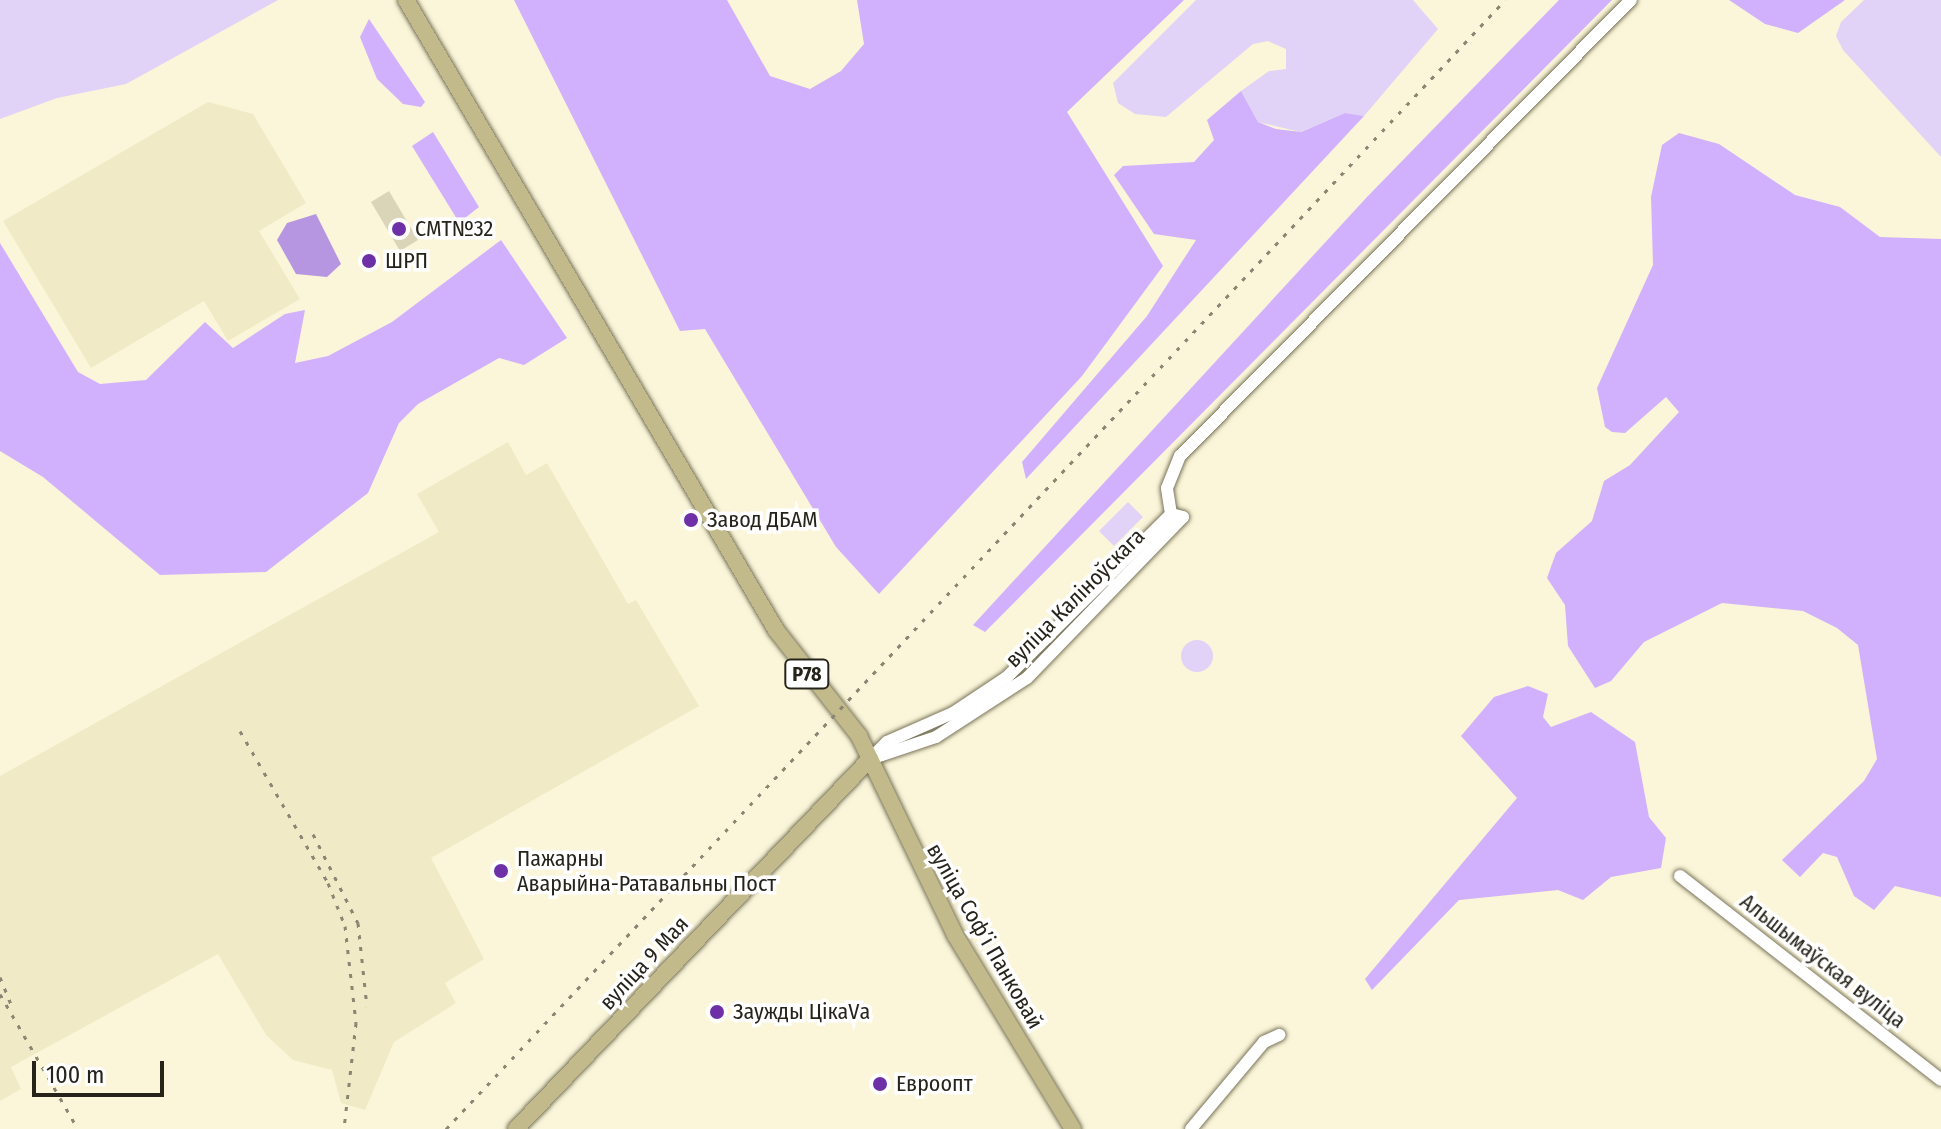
<!DOCTYPE html>
<meta charset="utf-8">
<style>
body{margin:0}
#map{position:relative;width:1941px;height:1129px;overflow:hidden;background:#fbf6d9;font-family:"Fira Sans Condensed",sans-serif}
div>[style]{position:absolute}
[style*='--x']{left:calc(var(--x)*1px);top:calc(var(--y)*1px);width:calc(var(--w)*1px);rotate:calc(var(--a)*1deg)}
.built>*{inset:0;background:#f1eac6}
.green>*{inset:0;background:#e1d2f7}
.round{border-radius:50%}
.forest>*{inset:0;background:#d1b0fd}
.water>*{inset:0;background:#b696e0}
.building>*{inset:0;background:#dad4b8}
.roads{filter:drop-shadow(0 0 2px #79745a) drop-shadow(0 0 2px #79745a)}
.minor>*{height:12px;margin:-6px;padding:0 6px;transform-origin:6px;border-radius:6px;background:#fff}
.major>*{height:16px;margin:-8px;padding:0 8px;transform-origin:8px;border-radius:8px;background:#c3ba8c}
.rail>*{height:3px;margin-top:-1.5px;transform-origin:0;background:repeating-linear-gradient(90deg,#8a8673 0 4px,transparent 0 12px)}
.dots>*{width:22px;height:22px;translate:-50% -50%;box-sizing:border-box;border:4px solid #fff;border-radius:50%}
span{translate:-50% -50%;white-space:nowrap;text-align:center;line-height:1.15;-webkit-text-stroke:7px #fff;paint-order:stroke}
.shield-label span{padding:2px 6px;background:#fff;border:2px solid;border-radius:6px;-webkit-text-stroke-width:0}
.shield-label{font-size:20px;color:#26241a;font-weight:700}
.poi-label{font-size:22px;color:#26241a}
.left{translate:0 -50%;text-align:left}
.street-label{font-size:22px;color:#26241a}
.scale{position:absolute;left:32px;top:1061px;width:132px;height:36px;box-sizing:border-box;border:4px solid #26241a;border-top:0;padding-left:10px;font-size:24px;line-height:28px;white-space:nowrap;color:#26241a;-webkit-text-stroke:6px #fff;paint-order:stroke}
</style>
<div id="map">
<div class="built">
<div style="clip-path:polygon(208px 102px,253px 114px,306px 203px,259px 231px,300px 299px,228px 341px,204px 301px,91px 368px,3px 221px)"></div>
<div style="clip-path:polygon(508px 442px,526px 475px,547px 463px,628px 604px,636px 600px,699px 706px,431px 858px,484px 959px,445px 983px,456px 1003px,394px 1042px,365px 1110px,341px 1103px,332px 1070px,293px 1060px,266px 1035px,218px 954px,11px 1067px,21px 1089px,0 1101px,0 776px,439px 532px,417px 494px)"></div>
</div>
<div class="green">
<div style="clip-path:polygon(0 0,278px 0,126px 84px,57px 98px,0 119px)"></div>
<div style="clip-path:polygon(1196px 0,1413px 0,1438px 29px,1364px 116px,1345px 113px,1300px 132px,1258px 122px,1241px 91px,1269px 71px,1286px 69px,1286px 49px,1268px 41px,1253px 44px,1166px 117px,1135px 114px,1118px 103px,1113px 83px)"></div>
<div style="clip-path:polygon(1864px 0,1941px 0,1941px 157px,1843px 50px,1836px 36px,1841px 22px)"></div>
<div style="clip-path:polygon(1128px 502px,1143px 517px,1114px 546px,1099px 531px)"></div>
<div class="round" style="left:1181px;top:640px;width:32px;height:32px"></div>
</div>
<div class="forest">
<div style="clip-path:polygon(514px 0,727px 0,770px 76px,810px 89px,841px 71px,864px 44px,857px 0,1184px 0,1067px 112px,1163px 266px,1082px 376px,879px 594px,836px 547px,705px 329px,680px 331px)"></div>
<div style="clip-path:polygon(1559px 0,1612px 0,985px 632px,973px 625px,1367px 197px)"></div>
<div style="clip-path:polygon(1729px 0,1845px 0,1798px 33px,1765px 24px)"></div>
<div style="clip-path:polygon(369px 19px,425px 102px,421px 107px,403px 104px,377px 79px,360px 37px)"></div>
<div style="clip-path:polygon(1241px 91px,1258px 122px,1276px 129px,1301px 132px,1345px 113px,1364px 116px,1026px 479px,1022px 462px,1147px 316px,1196px 240px,1154px 234px,1114px 175px,1123px 166px,1194px 162px,1214px 140px,1207px 120px)"></div>
<div style="clip-path:polygon(433px 132px,479px 207px,465px 218px,457px 219px,412px 146px)"></div>
<div style="clip-path:polygon(1679px 133px,1719px 144px,1795px 195px,1840px 207px,1880px 237px,1941px 239px,1941px 897px,1895px 886px,1874px 910px,1854px 896px,1837px 857px,1823px 853px,1800px 877px,1782px 860px,1864px 781px,1877px 759px,1858px 645px,1837px 628px,1803px 611px,1722px 603px,1644px 642px,1611px 681px,1595px 688px,1568px 646px,1565px 605px,1547px 578px,1556px 553px,1592px 521px,1604px 481px,1630px 465px,1679px 412px,1666px 397px,1625px 433px,1612px 432px,1605px 427px,1597px 388px,1653px 265px,1651px 197px,1662px 145px)"></div>
<div style="clip-path:polygon(501px 240px,567px 338px,524px 365px,499px 358px,418px 404px,399px 423px,368px 493px,266px 572px,160px 575px,43px 477px,0 451px,0 243px,78px 372px,100px 384px,146px 380px,205px 322px,233px 348px,285px 314px,305px 310px,295px 363px,328px 356px,392px 322px)"></div>
<div style="clip-path:polygon(1528px 686px,1548px 694px,1543px 717px,1551px 727px,1591px 712px,1635px 742px,1649px 817px,1666px 838px,1661px 868px,1611px 877px,1583px 900px,1558px 890px,1459px 900px,1372px 990px,1365px 979px,1517px 798px,1461px 736px,1494px 697px)"></div>
</div>
<div class="water">
<div style="clip-path:polygon(316px 214px,341px 264px,327px 277px,296px 274px,277px 240px,287px 223px)"></div>
</div>
<div class="building">
<div style="clip-path:polygon(389px 191px,418px 240px,400px 251px,371px 202px)"></div>
</div>
<div class="roads">
<div class="minor">
<div style="--x:1171;--y:514;--w:26;--a:-99"></div>
<div style="--x:1167;--y:488;--w:35;--a:-68"></div>
<div style="--x:1180;--y:456;--w:641;--a:-45.32"></div>
<div style="--x:870;--y:759;--w:70;--a:-18.4"></div>
<div style="--x:936;--y:737;--w:108;--a:-33"></div>
<div style="--x:1027;--y:678;--w:224;--a:-45.9"></div>
<div style="--x:1183;--y:517;--w:12;--a:-166"></div>
<div style="--x:870;--y:759;--w:24;--a:-45"></div>
<div style="--x:887;--y:742;--w:72;--a:-23.7"></div>
<div style="--x:953;--y:713;--w:65;--a:-33.7"></div>
<div style="--x:1007;--y:677;--w:231;--a:-44.8"></div>
<div style="--x:1680;--y:876;--w:331;--a:38"></div>
<div style="--x:1191;--y:1129;--w:114;--a:-50"></div>
<div style="--x:1264;--y:1042;--w:17;--a:-25"></div>
</div>
<div class="major">
<div style="--x:406;--y:0;--w:731;--a:59.57"></div>
<div style="--x:776;--y:630;--w:135;--a:51.9"></div>
<div style="--x:859;--y:736;--w:221;--a:64.2"></div>
<div style="--x:955;--y:935;--w:227;--a:58.7"></div>
<div style="--x:516;--y:1129;--w:512;--a:-46.27"></div>
</div>
</div>
<div class="rail">
<div style="--x:240;--y:731;--w:176;--a:59.9"></div>
<div style="--x:328;--y:883;--w:46;--a:68.4"></div>
<div style="--x:345;--y:926;--w:98;--a:83.5"></div>
<div style="--x:356;--y:1023;--w:107;--a:96.5"></div>
<div style="--x:313;--y:834;--w:100;--a:63.2"></div>
<div style="--x:358;--y:923;--w:84;--a:83.9"></div>
<div style="--x:0;--y:977;--w:29;--a:68"></div>
<div style="--x:0;--y:994;--w:156;--a:60"></div>
<div style="--x:446;--y:1129;--w:1548;--a:-46.83"></div>
</div>
<div class="dots">
<div style="left:399px;top:229px;background:#6d30a6"></div>
<div style="left:369px;top:261px;background:#6d30a6"></div>
<div style="left:691px;top:520px;background:#6d30a6"></div>
<div style="left:501px;top:871px;background:#6d30a6"></div>
<div style="left:717px;top:1012px;background:#6d30a6"></div>
<div style="left:880px;top:1084px;background:#6d30a6"></div>
</div>
<div class="shield-label">
<span style="left:807px;top:674px">Р78</span>
</div>
<div class="poi-label">
<span class="left" style="left:415px;top:229px">СМТ№32</span>
<span class="left" style="left:385px;top:261px">ШРП</span>
<span class="left" style="left:707px;top:520px">Завод ДБАМ</span>
<span class="left" style="left:517px;top:871px">Пажарны<br>Аварыйна-Ратавальны Пост</span>
<span class="left" style="left:733px;top:1012px">Заужды ЦікаVа</span>
<span class="left" style="left:896px;top:1084px">Евроопт</span>
</div>
<div class="street-label">
<span style="left:1075px;top:598px;rotate:-45deg">вуліца Каліноўскага</span>
<span style="left:985px;top:936px;rotate:60deg">вуліца Софʼі Панковай</span>
<span style="left:1823px;top:961px;rotate:38deg">Альшымаўская вуліца</span>
<span style="left:644px;top:963px;rotate:-47deg">вуліца 9 Мая</span>
</div>
<div class="scale">100 m</div>
</div>
